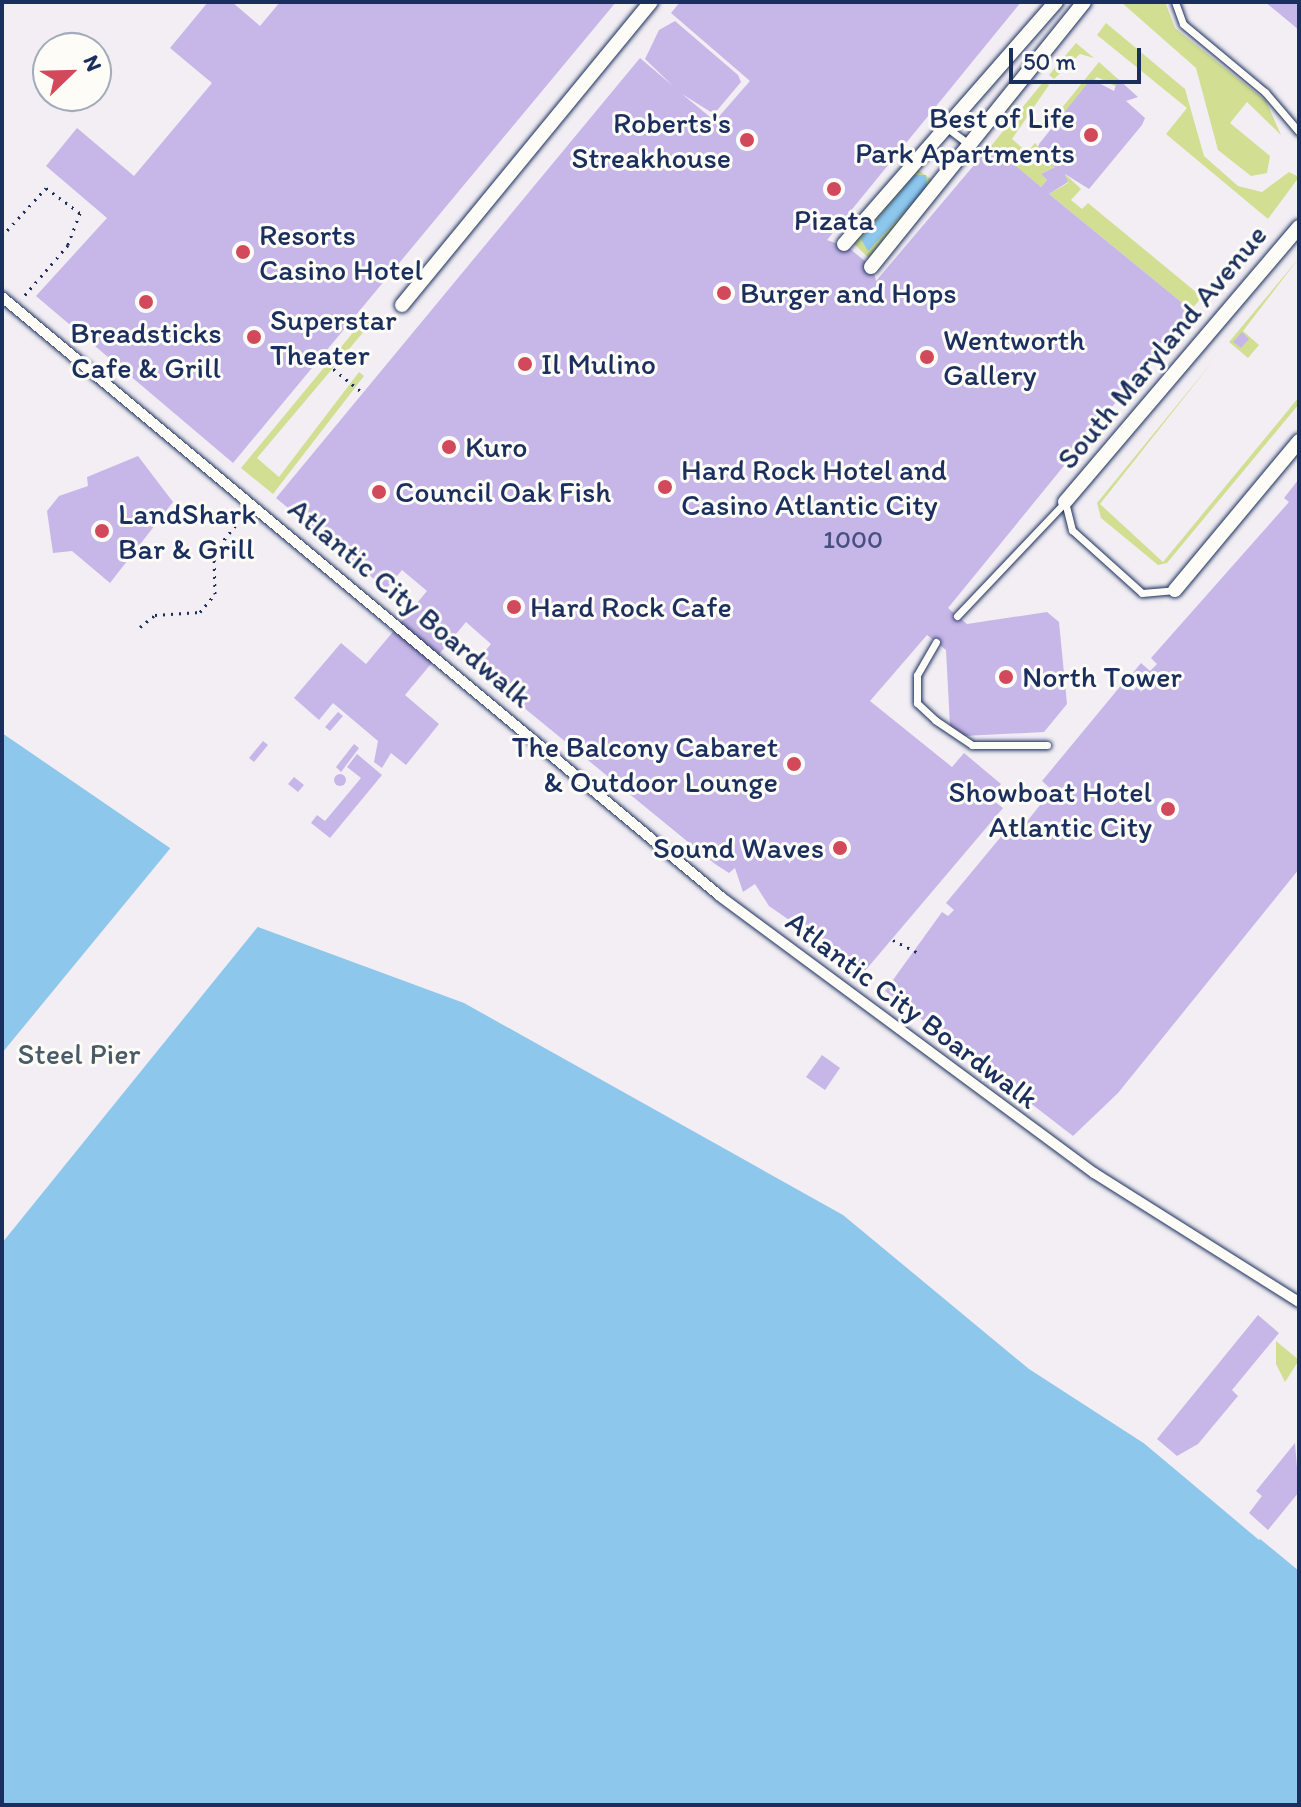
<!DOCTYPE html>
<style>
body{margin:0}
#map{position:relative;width:1301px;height:1807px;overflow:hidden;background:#f2eef4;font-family:Itim,sans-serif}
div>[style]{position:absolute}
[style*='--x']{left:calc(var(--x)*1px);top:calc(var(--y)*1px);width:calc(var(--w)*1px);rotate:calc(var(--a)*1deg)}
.green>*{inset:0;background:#d2df92}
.water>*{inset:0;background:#8dc7ec}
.pier>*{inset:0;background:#f2eef4}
.building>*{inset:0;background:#c7b7e8}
.round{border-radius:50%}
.path>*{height:3px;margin-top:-1.5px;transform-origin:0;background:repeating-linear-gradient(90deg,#1b2f5e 0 2px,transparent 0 8px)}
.roads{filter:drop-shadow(0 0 2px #1b2f5e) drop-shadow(0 0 2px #1b2f5e)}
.service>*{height:7px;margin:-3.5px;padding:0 3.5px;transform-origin:3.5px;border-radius:3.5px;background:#fdfcf7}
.pedestrian>*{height:10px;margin:-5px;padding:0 5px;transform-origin:5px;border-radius:5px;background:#fdfcf7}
.minor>*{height:14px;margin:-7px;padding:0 7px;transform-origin:7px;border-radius:7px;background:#fdfcf7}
.dots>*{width:22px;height:22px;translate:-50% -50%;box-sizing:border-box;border:4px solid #fdfcf7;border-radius:50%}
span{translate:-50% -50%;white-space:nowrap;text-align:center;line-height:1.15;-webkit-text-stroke:6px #fdfcf7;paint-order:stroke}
.number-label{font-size:26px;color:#465180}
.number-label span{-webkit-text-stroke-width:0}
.poi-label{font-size:30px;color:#1b2f5e}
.right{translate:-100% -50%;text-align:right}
.left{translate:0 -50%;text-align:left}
.street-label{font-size:30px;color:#1b2f5e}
.park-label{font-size:30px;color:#495b6b}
.frame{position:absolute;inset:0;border:4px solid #1b2f5e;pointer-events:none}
.north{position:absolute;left:32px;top:32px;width:80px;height:80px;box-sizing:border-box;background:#fdfcf7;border:2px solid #a3aaba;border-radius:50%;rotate:67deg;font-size:22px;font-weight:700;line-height:32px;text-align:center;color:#1b2f5e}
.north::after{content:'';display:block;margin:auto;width:28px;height:36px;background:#d1495b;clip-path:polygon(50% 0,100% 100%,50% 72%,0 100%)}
.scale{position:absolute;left:1009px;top:48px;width:132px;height:36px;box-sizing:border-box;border:4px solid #1b2f5e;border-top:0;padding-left:10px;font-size:24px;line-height:28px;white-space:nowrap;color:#1b2f5e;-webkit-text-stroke:6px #fdfcf7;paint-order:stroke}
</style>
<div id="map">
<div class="green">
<div style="clip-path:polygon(1121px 2px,1165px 2px,1175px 28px,1266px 101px,1281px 135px,1247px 102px,1230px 123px,1270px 156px,1267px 173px,1251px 176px,1218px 150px,1196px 68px)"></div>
<div style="clip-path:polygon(1106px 23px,1185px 89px,1204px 156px,1238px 186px,1262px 192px,1289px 172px,1299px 177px,1268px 219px,1166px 134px,1187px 108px,1097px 35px)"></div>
<div style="clip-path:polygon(1076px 43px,1094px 58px,1080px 54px,1054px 79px,1049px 75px)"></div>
<div style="clip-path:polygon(1099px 62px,1118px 79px,1117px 87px,1097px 77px,1066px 113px,1061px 109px)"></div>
<div style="clip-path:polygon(1044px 81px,1049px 85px,1012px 139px,1027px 152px,1035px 143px,1055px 167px,1041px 174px,1047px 180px,1041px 187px,991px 146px)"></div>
<div style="clip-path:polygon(917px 169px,932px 180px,872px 261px,853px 243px)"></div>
<div style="clip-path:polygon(1065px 174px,1081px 189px,1071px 200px,1082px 209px,1088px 203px,1202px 297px,1191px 310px,1049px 194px,1068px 183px)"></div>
<div style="clip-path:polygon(1299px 258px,1243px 331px,1259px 345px,1248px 358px,1229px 342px)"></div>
<div style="clip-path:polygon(365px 318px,371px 323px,257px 458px,279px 477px,359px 372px,364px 376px,273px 494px,241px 468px)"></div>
<div style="clip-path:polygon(1213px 361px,1100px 504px,1163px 562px,1299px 397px,1299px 404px,1167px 563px,1158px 565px,1101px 518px,1097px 503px)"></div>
<div style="clip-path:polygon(1276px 1341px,1299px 1360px,1285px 1382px,1276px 1364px)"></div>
</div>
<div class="water">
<div style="clip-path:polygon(915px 175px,926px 175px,927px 187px,868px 251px,861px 239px)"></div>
<div style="clip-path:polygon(2px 733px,170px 848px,258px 927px,464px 1003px,843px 1215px,1029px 1369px,1145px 1444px,1299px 1571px,1299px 1805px,2px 1805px)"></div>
</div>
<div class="pier">
<div style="clip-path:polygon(173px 845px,260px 924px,2px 1243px,2px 1053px)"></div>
<div style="clip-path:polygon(1148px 1441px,1262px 1537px,1259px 1540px,1145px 1444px)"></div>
</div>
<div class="building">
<div style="clip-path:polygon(208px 2px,232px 2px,260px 26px,280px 2px,616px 2px,233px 463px,36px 296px,107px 218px,46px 166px,77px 128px,134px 176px,212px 83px,170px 48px)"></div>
<div style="clip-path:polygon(680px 2px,1021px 2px,827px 240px,849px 248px,873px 268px,876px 281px,991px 145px,1041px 187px,1047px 180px,1041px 174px,1055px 167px,1037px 151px,1039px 144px,1091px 79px,1114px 91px,1118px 79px,1138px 97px,1126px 101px,1145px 118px,1142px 125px,1089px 189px,1065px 174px,1068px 182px,1049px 194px,1191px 310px,948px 608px,967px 624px,1047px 612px,1059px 622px,1067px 704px,1044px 732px,963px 736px,950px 726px,946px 650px,927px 635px,870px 701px,952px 767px,964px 753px,1001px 784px,990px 798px,1003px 808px,864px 972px,769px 906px,755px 884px,743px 892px,735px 868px,729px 873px,715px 864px,512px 698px,476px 662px,491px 644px,466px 622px,405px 695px,439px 724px,406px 765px,391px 753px,382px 768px,374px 762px,378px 741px,333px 703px,319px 720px,294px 698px,341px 643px,366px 664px,427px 591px,402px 570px,386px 589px,276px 498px,640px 58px,673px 86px,645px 59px,659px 30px,675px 21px,738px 75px,741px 82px,714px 114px,682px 94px,715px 121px,750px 81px,671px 13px)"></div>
<div style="clip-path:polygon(1265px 2px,1299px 2px,1299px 30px)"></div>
<div style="clip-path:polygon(1242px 332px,1249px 339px,1241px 348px,1233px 342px)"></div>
<div style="clip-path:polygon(138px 456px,173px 502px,110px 583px,72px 551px,53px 553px,47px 511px,59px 496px,88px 486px,87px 477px)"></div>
<div style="clip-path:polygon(1299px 479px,1299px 869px,1118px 1093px,1073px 1136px,885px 991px,942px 912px,948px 916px,954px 910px,946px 903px,1009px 827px,1017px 834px,1052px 790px,1042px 781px,1123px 683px,1133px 691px,1141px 682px,1132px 674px,1141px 663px,1150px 671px,1157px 664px,1151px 658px,1289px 502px,1284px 498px)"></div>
<div style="clip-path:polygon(338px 712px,343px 716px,330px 731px,325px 727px)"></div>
<div style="clip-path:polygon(263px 741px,268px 745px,254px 762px,249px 758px)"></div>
<div style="clip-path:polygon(354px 744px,359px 748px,341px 772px,336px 767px)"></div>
<div style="clip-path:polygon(357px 754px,382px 775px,330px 838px,311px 823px,317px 815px,325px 821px,361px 778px,347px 767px)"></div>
<div class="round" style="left:334px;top:774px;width:12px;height:12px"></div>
<div style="clip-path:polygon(294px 777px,304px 785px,298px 792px,288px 784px)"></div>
<div style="clip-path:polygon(822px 1055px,840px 1068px,825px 1090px,806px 1077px)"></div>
<div style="clip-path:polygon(1258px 1315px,1279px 1333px,1232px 1390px,1238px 1396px,1198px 1444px,1177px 1456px,1157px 1439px)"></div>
<div style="clip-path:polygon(1295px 1443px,1299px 1492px,1268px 1530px,1249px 1513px,1262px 1496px,1256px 1491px)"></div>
</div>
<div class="path">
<div style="--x:2;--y:236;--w:65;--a:-47.5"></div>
<div style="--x:46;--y:188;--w:42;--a:36.3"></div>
<div style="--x:80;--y:213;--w:34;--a:111"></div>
<div style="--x:68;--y:245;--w:67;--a:130.8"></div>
<div style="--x:321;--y:359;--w:54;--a:39"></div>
<div style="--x:140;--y:627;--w:19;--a:-39"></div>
<div style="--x:155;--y:615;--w:45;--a:-3.8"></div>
<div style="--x:200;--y:612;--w:23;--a:-50"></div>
<div style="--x:215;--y:594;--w:42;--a:-91.4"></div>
<div style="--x:214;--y:552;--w:36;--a:-51"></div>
<div style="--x:893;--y:940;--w:28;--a:27"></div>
</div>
<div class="roads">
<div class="service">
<div style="--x:1175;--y:2;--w:23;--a:70"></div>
<div style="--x:1183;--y:24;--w:107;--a:39.7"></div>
<div style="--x:1265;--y:92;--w:52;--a:49.6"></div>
<div style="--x:946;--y:127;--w:31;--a:37"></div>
<div style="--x:1065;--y:502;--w:29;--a:76"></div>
<div style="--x:1072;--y:530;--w:94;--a:42"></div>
<div style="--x:1142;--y:593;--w:33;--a:-5"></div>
<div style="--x:957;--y:616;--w:157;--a:-46.5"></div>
<div style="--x:936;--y:642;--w:38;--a:120"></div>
<div style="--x:917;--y:675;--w:28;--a:90"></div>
<div style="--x:917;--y:703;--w:25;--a:43"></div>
<div style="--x:935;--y:720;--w:45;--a:34"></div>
<div style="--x:972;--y:745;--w:75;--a:0"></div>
</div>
<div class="pedestrian">
<div style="--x:2;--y:297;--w:936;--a:39.84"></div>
<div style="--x:721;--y:897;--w:464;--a:36.5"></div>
<div style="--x:1094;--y:1173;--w:242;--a:32.2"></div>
</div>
<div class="minor">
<div style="--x:844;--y:244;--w:322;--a:-48.8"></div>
<div style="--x:871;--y:267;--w:340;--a:-51.2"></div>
<div style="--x:402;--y:305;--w:392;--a:-50.6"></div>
<div style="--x:1065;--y:502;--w:361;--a:-49.6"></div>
<div style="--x:1175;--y:590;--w:194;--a:-50.2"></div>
</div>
</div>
<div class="dots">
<div style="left:1091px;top:135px;background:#d1495b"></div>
<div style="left:747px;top:140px;background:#d1495b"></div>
<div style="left:834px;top:189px;background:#d1495b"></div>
<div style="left:243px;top:252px;background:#d1495b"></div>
<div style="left:724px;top:293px;background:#d1495b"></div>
<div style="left:146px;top:302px;background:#d1495b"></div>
<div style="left:254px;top:337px;background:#d1495b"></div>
<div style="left:927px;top:357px;background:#d1495b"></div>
<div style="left:525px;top:364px;background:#d1495b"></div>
<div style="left:449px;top:447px;background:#d1495b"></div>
<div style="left:665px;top:487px;background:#d1495b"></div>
<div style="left:379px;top:492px;background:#d1495b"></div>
<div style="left:102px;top:531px;background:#d1495b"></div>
<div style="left:514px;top:607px;background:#d1495b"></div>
<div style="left:1006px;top:677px;background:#d1495b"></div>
<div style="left:794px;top:764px;background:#d1495b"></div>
<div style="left:1168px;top:809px;background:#d1495b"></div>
<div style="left:840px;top:848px;background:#d1495b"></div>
</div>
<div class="number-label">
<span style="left:853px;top:540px">1000</span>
</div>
<div class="poi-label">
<span class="right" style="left:1075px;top:135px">Best of Life<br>Park Apartments</span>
<span class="right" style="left:731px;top:140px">Roberts's<br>Streakhouse</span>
<span style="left:834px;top:220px">Pizata</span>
<span class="left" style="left:259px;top:252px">Resorts<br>Casino Hotel</span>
<span class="left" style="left:740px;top:293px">Burger and Hops</span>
<span class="left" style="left:270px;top:337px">Superstar<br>Theater</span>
<span style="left:146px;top:350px">Breadsticks<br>Cafe &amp; Grill</span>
<span class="left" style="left:943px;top:357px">Wentworth<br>Gallery</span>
<span class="left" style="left:541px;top:364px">Il Mulino</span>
<span class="left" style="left:465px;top:447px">Kuro</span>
<span class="left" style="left:681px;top:487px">Hard Rock Hotel and<br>Casino Atlantic City</span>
<span class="left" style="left:395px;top:492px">Council Oak Fish</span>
<span class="left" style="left:118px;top:531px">LandShark<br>Bar &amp; Grill</span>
<span class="left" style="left:530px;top:607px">Hard Rock Cafe</span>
<span class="left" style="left:1022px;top:677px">North Tower</span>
<span class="right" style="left:778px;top:764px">The Balcony Cabaret<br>&amp; Outdoor Lounge</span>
<span class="right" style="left:1152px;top:809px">Showboat Hotel<br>Atlantic City</span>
<span class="right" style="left:824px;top:848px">Sound Waves</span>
</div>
<div class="street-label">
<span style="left:1162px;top:347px;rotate:-50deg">South Maryland Avenue</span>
<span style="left:410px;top:603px;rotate:40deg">Atlantic City Boardwalk</span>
<span style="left:912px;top:1010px;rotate:37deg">Atlantic City Boardwalk</span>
</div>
<div class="park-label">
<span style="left:79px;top:1054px">Steel Pier</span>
</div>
<div class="frame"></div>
<div class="north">N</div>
<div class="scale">50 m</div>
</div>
